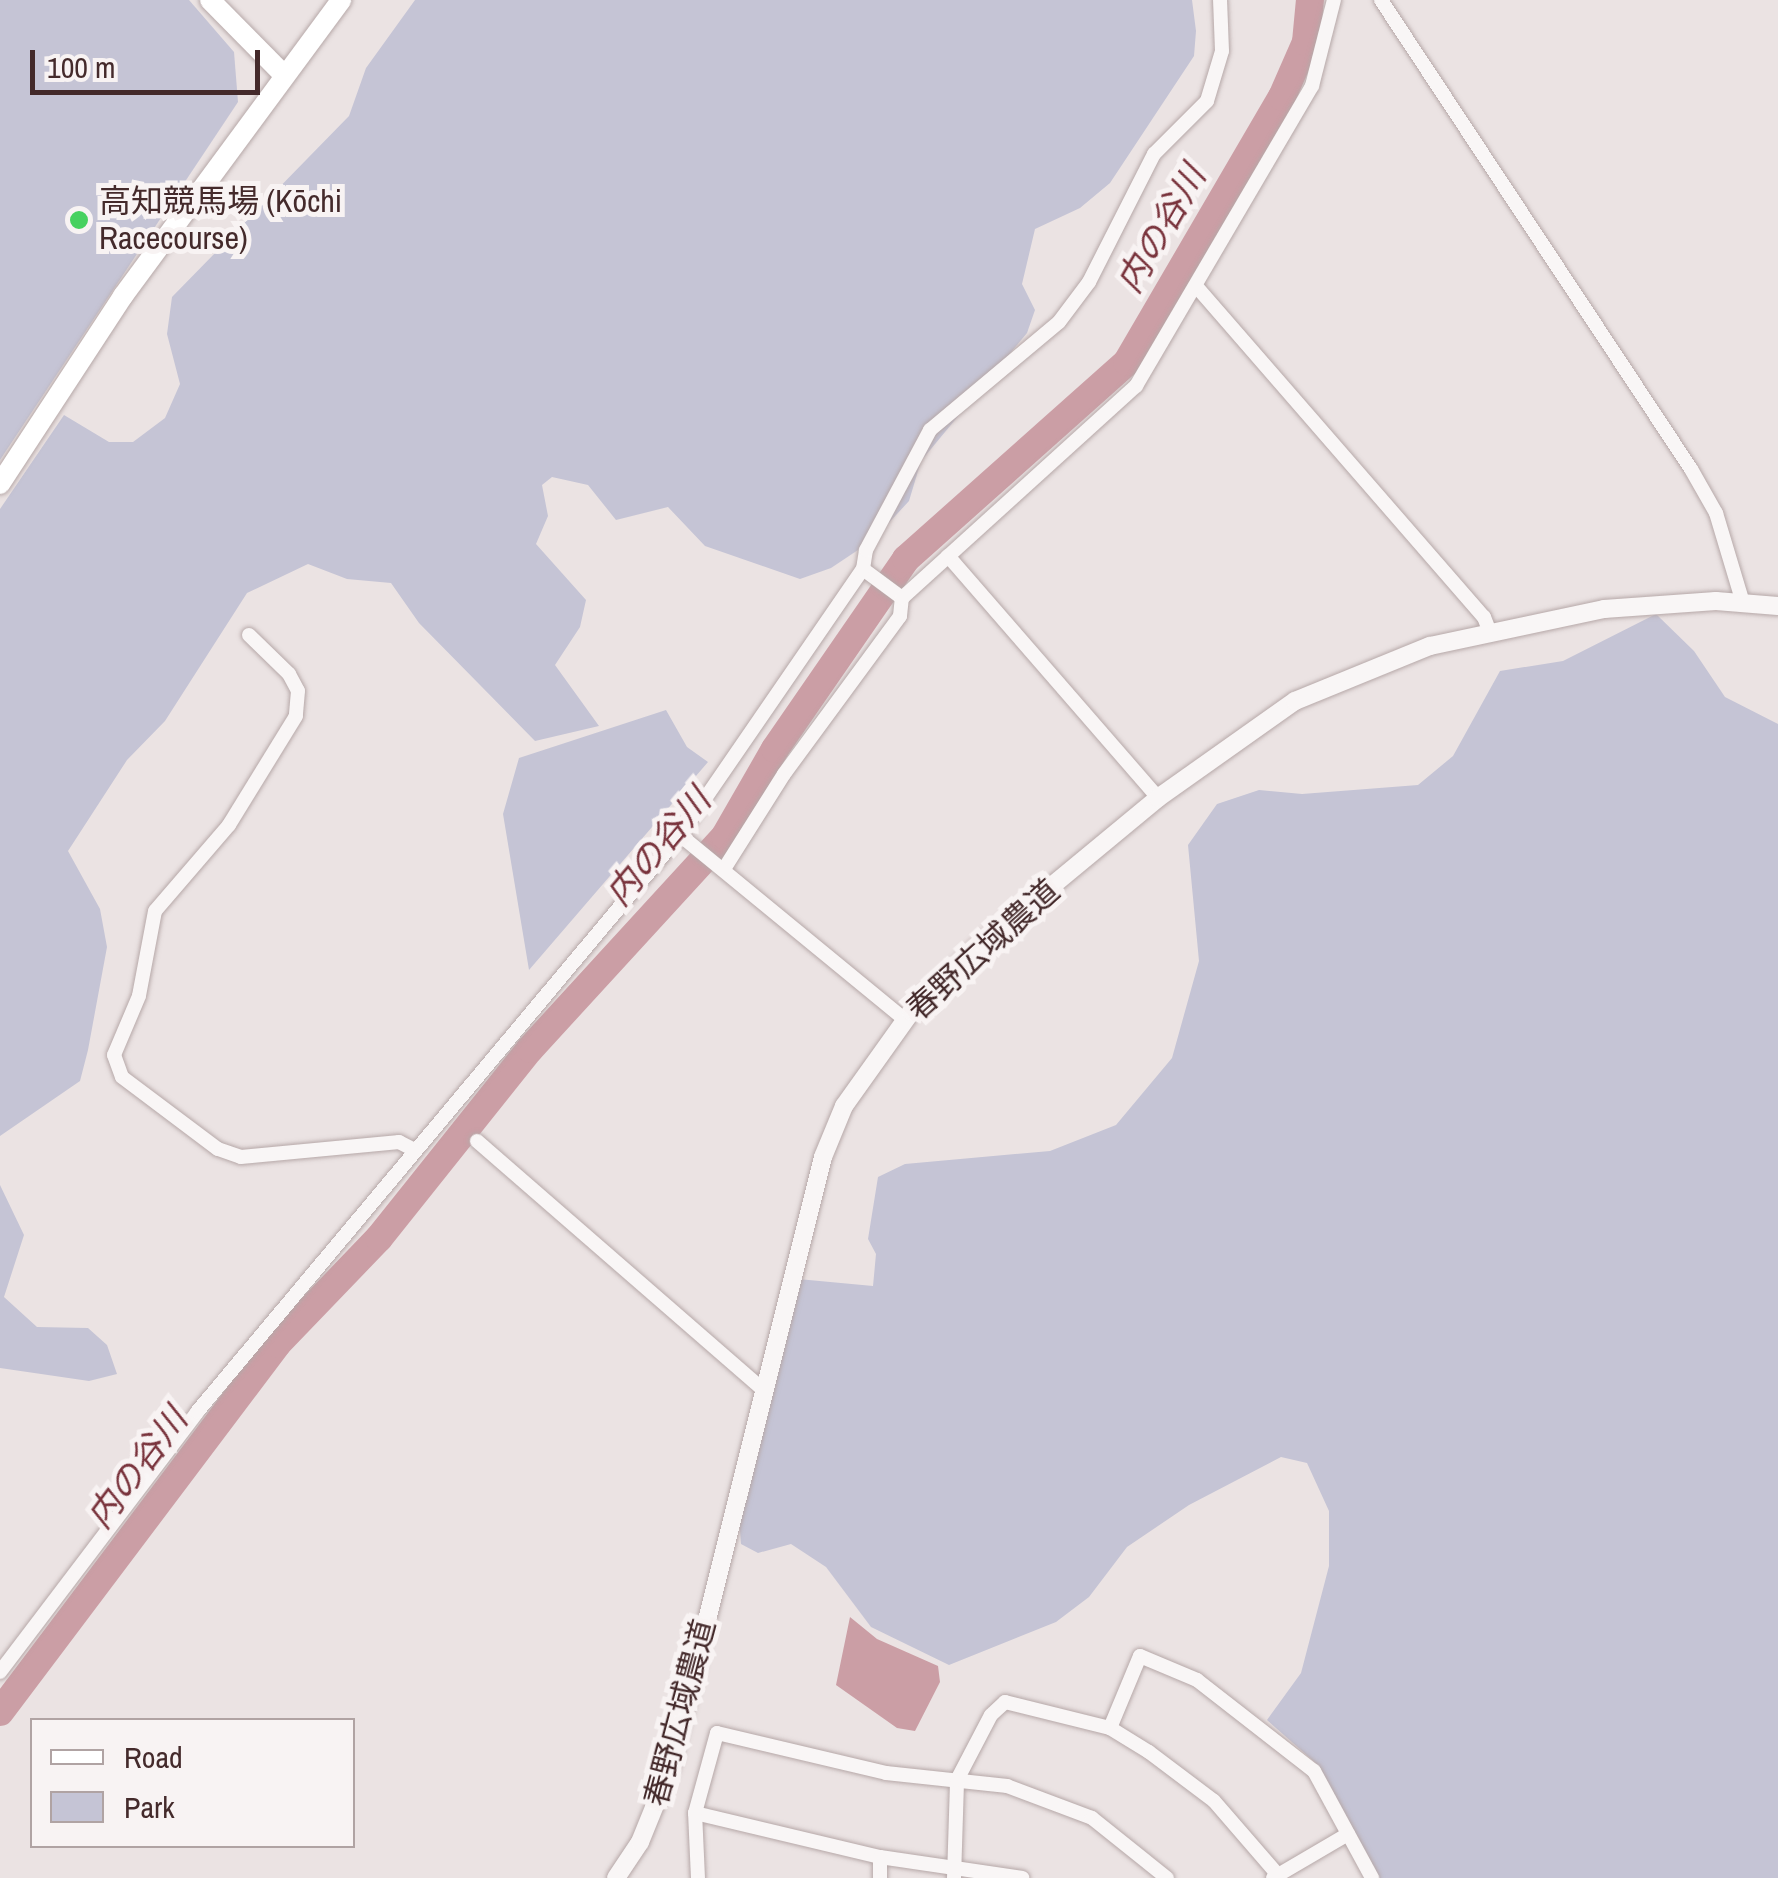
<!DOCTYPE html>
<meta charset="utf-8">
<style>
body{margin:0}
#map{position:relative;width:1778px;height:1878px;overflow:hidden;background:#ebe3e3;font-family:"Archivo Narrow","Noto Sans JP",sans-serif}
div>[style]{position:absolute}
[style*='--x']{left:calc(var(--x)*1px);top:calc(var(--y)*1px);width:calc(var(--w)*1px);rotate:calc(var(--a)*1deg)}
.green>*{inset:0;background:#c5c4d5}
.water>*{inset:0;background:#cb9ea5}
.river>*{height:28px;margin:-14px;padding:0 14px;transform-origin:14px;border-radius:14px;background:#cb9ea5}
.roads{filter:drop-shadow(0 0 2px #b6a8a8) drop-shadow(0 0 2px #b6a8a8)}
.minor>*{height:14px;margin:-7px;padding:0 7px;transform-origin:7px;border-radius:7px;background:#f9f6f6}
.tertiary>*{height:18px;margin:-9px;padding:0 9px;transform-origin:9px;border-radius:9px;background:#f9f6f6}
.primary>*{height:20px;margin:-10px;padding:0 10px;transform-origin:10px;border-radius:10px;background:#fff}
.dots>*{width:28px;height:28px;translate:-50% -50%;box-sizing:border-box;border:5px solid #f8f3f3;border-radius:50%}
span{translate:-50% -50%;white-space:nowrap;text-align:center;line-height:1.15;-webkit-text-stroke:10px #f8f3f3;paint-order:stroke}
.poi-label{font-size:32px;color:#442a2b}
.left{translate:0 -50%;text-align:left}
.street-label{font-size:32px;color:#442a2b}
.water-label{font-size:35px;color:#79333c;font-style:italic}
.legend{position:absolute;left:30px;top:1718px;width:325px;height:130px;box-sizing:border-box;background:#f8f3f3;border:2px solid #b0a3a3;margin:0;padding:12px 18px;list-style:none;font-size:30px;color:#442a2b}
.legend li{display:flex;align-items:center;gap:20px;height:50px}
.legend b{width:50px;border:2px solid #b0a3a3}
.scale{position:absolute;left:30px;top:50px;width:230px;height:45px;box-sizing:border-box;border:5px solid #442a2b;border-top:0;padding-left:12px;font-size:30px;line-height:35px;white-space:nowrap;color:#442a2b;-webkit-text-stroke:8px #f8f3f3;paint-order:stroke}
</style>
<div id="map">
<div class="green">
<div style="clip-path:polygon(0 0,189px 0,234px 52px,238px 102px,0 460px)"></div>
<div style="clip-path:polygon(415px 0,1192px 0,1196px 31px,1194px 56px,1110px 183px,1080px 208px,1035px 229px,1022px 284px,1035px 310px,1027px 333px,921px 461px,909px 501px,873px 540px,831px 568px,800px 579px,705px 546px,668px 507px,616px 520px,588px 485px,552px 477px,542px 485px,548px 516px,536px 544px,586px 600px,580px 627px,555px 665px,599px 726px,535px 741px,419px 623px,391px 583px,347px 579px,308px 564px,247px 593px,165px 721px,127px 760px,68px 851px,100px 909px,107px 947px,88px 1050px,80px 1081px,0 1136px,0 509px,64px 415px,109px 442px,133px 442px,165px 418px,180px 384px,167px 334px,172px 297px,349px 116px,366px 68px)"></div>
<div style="clip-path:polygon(1656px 614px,1694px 651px,1725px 697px,1778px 724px,1778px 1878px,1379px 1878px,1318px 1765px,1267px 1720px,1301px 1673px,1329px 1566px,1329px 1511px,1307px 1463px,1281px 1457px,1189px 1505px,1127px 1547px,1089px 1597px,1056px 1622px,949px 1665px,871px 1627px,826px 1567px,791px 1544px,758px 1553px,741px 1544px,738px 1503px,798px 1279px,873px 1286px,876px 1254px,868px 1239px,878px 1177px,905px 1164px,1050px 1151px,1116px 1125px,1172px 1058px,1199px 961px,1188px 845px,1217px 804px,1259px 790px,1302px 794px,1418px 785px,1453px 756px,1500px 671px,1563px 661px)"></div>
<div style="clip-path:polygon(666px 710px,687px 747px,708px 762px,529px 970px,503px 814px,519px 758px)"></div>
<div style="clip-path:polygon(0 1185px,24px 1235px,4px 1297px,37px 1327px,88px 1328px,107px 1345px,117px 1374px,89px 1381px,0 1368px)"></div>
</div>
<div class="water">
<div style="clip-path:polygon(850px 1617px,877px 1639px,938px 1666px,940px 1682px,915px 1731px,897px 1728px,836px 1685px)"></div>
</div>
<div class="river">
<div style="--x:0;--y:1712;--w:461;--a:-53"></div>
<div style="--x:277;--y:1344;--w:147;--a:-46.1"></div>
<div style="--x:379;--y:1238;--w:242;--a:-51.4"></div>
<div style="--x:530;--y:1049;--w:289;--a:-47.5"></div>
<div style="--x:725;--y:836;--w:100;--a:-60.1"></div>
<div style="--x:775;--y:749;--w:231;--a:-55.4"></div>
<div style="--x:906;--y:559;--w:296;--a:-41.7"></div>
<div style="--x:1127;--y:362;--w:307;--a:-59.7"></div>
<div style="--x:1282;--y:97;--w:60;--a:-66.4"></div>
<div style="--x:1306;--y:42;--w:42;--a:-84.6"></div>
</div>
<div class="roads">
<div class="minor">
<div style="--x:1381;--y:0;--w:562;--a:56.54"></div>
<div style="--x:1691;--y:469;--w:51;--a:60.4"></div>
<div style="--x:1716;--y:513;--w:94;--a:73.3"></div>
<div style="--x:1196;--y:286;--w:439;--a:49"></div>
<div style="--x:1484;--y:617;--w:17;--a:69"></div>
<div style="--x:948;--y:556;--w:320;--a:49"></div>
<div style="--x:863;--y:569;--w:49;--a:36.6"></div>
<div style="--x:249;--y:635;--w:56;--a:44.3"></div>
<div style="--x:289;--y:674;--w:19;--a:62"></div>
<div style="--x:298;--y:691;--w:25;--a:95"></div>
<div style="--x:296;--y:716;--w:128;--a:121.6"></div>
<div style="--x:229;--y:825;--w:113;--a:130.7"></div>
<div style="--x:155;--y:911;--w:86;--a:100.7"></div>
<div style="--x:139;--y:996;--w:64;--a:113"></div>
<div style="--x:114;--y:1055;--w:23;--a:70"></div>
<div style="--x:122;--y:1077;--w:120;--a:36.9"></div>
<div style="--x:218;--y:1149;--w:24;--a:19"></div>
<div style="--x:241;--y:1157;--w:159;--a:-5.4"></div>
<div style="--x:399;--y:1142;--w:18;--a:27"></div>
<div style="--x:680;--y:835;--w:291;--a:39.4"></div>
<div style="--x:724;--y:869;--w:112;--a:-57.7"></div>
<div style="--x:784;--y:774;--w:196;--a:-53.7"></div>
<div style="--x:900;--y:616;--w:18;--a:-84"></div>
<div style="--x:902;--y:598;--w:316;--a:-42.2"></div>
<div style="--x:1136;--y:386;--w:348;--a:-59.6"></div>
<div style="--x:1312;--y:86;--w:89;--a:-75.7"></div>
<div style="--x:477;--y:1141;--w:376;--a:41"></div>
<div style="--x:0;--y:1672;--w:326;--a:-52.8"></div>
<div style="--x:197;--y:1412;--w:752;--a:-50.07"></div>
<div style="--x:680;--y:835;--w:323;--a:-55.5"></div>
<div style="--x:863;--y:569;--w:19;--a:-81"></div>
<div style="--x:866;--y:550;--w:136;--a:-61.9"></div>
<div style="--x:930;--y:430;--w:168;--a:-39.9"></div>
<div style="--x:1059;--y:322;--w:50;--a:-53.1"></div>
<div style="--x:1089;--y:282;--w:144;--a:-63.1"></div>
<div style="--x:1154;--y:154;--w:75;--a:-45"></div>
<div style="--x:1207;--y:101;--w:52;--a:-73.3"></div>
<div style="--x:1222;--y:51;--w:51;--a:-92.2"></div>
<div style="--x:1110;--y:1728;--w:78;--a:-67.4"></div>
<div style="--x:1140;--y:1656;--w:62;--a:22.8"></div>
<div style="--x:1197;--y:1680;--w:148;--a:37.9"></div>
<div style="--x:1314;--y:1771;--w:122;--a:61.5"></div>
<div style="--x:695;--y:1813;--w:190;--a:13.4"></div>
<div style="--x:880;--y:1857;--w:21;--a:90"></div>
<div style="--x:880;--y:1857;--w:144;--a:8.4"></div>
<div style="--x:698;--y:1878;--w:65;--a:-92.6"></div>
<div style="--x:695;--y:1813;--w:83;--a:-74.6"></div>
<div style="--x:717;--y:1733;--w:174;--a:13.3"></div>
<div style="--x:886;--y:1773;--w:122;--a:6.1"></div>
<div style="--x:1007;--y:1786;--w:91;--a:20.6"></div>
<div style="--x:1092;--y:1818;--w:96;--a:38.7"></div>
<div style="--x:954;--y:1878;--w:98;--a:-88.2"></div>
<div style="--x:957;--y:1780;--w:73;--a:-62.4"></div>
<div style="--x:991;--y:1715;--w:19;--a:-43"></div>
<div style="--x:1005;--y:1702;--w:108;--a:13.9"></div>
<div style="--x:1110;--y:1728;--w:46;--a:31.6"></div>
<div style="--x:1149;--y:1752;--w:81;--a:37"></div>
<div style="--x:1214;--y:1801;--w:98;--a:49.1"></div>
<div style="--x:1273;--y:1878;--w:87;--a:-30.4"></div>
</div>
<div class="tertiary">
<div style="--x:616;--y:1878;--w:43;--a:-56.3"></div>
<div style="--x:640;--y:1842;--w:80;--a:-67.9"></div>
<div style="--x:670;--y:1768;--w:630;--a:-75.94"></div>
<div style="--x:823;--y:1157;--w:55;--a:-67.6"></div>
<div style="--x:844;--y:1106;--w:115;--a:-54.5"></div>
<div style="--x:911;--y:1012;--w:93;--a:-44.1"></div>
<div style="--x:978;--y:947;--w:234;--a:-39.6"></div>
<div style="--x:1158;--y:798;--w:168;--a:-35.3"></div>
<div style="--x:1295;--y:701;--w:146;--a:-22.2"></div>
<div style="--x:1430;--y:646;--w:178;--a:-12"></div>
<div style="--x:1604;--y:609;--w:112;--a:-4.1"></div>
<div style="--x:1716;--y:601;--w:62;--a:4.6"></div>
</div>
<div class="primary">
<div style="--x:210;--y:0;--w:105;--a:45.4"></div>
<div style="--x:0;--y:484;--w:225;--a:-56.8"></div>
<div style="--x:123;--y:296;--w:368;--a:-53.6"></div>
</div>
</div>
<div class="dots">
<div style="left:79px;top:220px;background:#47d15f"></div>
</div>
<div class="poi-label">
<span class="left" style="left:99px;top:220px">高知競馬場 (Kōchi<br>Racecourse)</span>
</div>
<div class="street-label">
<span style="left:983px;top:950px;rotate:-42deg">春野広域農道</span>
<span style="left:680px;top:1713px;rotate:-75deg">春野広域農道</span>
</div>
<div class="water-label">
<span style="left:1161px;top:229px;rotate:-60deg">内の谷川</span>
<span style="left:658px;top:847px;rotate:-50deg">内の谷川</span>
<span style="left:137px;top:1468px;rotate:-53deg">内の谷川</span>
</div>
<ul class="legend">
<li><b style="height:12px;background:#fff"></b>Road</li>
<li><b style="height:28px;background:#c5c4d5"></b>Park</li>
</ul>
<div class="scale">100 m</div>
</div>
